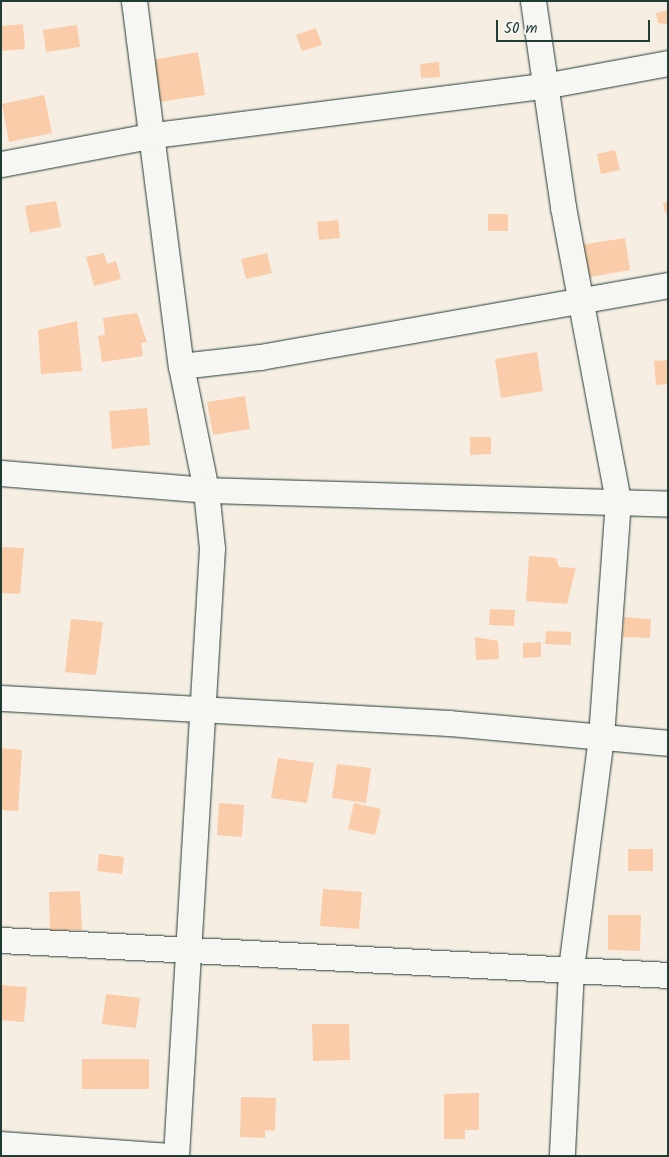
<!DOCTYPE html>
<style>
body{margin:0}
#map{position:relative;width:669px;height:1157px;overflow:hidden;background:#f7eee3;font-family:Kalam,sans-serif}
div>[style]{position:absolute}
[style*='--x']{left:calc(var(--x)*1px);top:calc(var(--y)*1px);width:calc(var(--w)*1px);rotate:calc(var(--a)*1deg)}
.building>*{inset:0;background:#facca9}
.roads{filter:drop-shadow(0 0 1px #1f3d34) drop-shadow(0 0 1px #1f3d34)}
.street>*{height:25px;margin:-12.5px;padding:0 12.5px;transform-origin:12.5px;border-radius:12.5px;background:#f6f6f2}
span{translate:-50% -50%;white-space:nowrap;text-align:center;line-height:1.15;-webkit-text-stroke:4.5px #f6f6f2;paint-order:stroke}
.frame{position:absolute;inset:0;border:2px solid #1f3d34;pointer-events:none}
.scale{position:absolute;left:496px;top:20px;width:154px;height:22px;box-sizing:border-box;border:2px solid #1f3d34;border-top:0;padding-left:6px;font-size:15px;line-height:18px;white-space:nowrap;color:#1f3d34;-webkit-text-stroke:4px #f6f6f2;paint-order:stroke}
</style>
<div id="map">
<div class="building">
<div style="clip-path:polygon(668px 10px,668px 24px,658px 23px,656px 13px)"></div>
<div style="clip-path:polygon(23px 24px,25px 49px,1px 51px,1px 26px)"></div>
<div style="clip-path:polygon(77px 25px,80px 47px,46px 52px,43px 30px)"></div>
<div style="clip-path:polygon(316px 28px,322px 45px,302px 51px,296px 35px)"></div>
<div style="clip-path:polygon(198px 52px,205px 95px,159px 102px,152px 60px)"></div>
<div style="clip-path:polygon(439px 62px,440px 77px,421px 78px,420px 64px)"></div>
<div style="clip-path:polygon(44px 95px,52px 133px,9px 142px,2px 104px)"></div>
<div style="clip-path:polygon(615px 150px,620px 170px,601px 174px,597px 154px)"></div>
<div style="clip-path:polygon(56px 201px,61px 227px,30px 233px,25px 206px)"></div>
<div style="clip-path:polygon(663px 202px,668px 203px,668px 213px,665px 213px)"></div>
<div style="clip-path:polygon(488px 214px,508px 214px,508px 231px,488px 231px)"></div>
<div style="clip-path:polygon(338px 220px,340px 238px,319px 240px,317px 222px)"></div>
<div style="clip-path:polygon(625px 238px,630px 270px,584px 278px,579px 245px)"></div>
<div style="clip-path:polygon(104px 253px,107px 264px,116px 261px,121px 279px,94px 286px,86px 257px)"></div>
<div style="clip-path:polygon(267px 253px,272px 273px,246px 279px,241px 259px)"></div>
<div style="clip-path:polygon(137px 313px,147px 342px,141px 343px,143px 356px,102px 362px,98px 336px,105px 335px,103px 318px)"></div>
<div style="clip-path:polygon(77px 321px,82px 371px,41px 374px,38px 330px)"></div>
<div style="clip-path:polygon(537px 352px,543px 391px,501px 398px,495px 359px)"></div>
<div style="clip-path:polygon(668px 360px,668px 384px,656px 385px,654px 361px)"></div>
<div style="clip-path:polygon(245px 396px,250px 429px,213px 435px,207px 402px)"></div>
<div style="clip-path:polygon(147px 408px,150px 445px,112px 449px,109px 411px)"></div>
<div style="clip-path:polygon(470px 437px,491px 437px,491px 454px,470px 455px)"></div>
<div style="clip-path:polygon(1px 547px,24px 548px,20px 594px,1px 593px)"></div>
<div style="clip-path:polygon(529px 556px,556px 558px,559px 567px,576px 568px,567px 604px,526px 601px)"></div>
<div style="clip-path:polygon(490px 609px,515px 610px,514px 626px,489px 625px)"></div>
<div style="clip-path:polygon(624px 617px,651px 619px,650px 638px,623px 637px)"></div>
<div style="clip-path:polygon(71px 619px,103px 622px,96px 675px,65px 672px)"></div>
<div style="clip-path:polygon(546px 631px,571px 632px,571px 645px,545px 644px)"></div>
<div style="clip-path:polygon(475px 637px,498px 641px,499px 659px,476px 660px)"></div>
<div style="clip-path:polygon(541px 642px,541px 657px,523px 658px,523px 643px)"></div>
<div style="clip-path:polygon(1px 748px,22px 750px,18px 811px,1px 810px)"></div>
<div style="clip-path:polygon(278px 758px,314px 763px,307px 803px,271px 798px)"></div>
<div style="clip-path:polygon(337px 764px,371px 768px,366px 803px,332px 798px)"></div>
<div style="clip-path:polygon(219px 803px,244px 805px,242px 837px,217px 835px)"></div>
<div style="clip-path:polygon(354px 803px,381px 809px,375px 835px,348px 829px)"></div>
<div style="clip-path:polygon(628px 849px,653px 849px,653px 871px,628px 871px)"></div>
<div style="clip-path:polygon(99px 854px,124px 857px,122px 874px,97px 871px)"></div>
<div style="clip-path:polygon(323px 889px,362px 892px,359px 929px,320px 926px)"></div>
<div style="clip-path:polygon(80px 891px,82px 930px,50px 931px,49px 892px)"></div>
<div style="clip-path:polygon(608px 915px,641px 915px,640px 951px,608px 950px)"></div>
<div style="clip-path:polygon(1px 985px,27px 987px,24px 1022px,1px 1020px)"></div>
<div style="clip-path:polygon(106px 994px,140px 998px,136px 1028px,102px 1024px)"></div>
<div style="clip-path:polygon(312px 1024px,349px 1024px,350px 1060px,313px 1061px)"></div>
<div style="clip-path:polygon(82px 1059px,149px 1059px,149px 1089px,82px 1089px)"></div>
<div style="clip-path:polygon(479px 1093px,479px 1130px,465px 1130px,465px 1139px,444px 1139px,444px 1094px)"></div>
<div style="clip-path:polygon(241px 1097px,276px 1098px,275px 1131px,265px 1130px,265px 1138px,240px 1137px)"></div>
</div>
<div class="roads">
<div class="street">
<div style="--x:134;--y:1;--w:368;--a:82.7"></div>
<div style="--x:181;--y:366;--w:126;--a:78.6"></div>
<div style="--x:206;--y:490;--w:58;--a:84.1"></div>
<div style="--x:212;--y:548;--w:609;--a:93.39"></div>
<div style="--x:533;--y:1;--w:208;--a:81.7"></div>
<div style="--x:563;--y:207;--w:298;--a:79.4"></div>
<div style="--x:618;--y:500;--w:238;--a:94.1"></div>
<div style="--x:601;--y:737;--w:234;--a:97.4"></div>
<div style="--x:571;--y:969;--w:187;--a:92.8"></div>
<div style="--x:1;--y:164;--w:156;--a:-10.7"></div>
<div style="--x:154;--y:135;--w:393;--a:-7.2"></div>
<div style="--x:544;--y:86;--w:126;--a:-10.5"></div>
<div style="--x:181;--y:366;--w:80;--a:-6.5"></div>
<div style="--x:260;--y:357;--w:414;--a:-10"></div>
<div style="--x:1;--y:473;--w:206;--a:4.7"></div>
<div style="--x:206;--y:490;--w:462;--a:1.7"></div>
<div style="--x:1;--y:698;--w:449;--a:3.2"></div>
<div style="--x:449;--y:723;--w:220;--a:5.2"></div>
<div style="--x:1;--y:940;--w:668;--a:3"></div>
<div style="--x:1;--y:1144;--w:167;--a:4.1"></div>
</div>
</div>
<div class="frame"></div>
<div class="scale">50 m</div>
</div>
